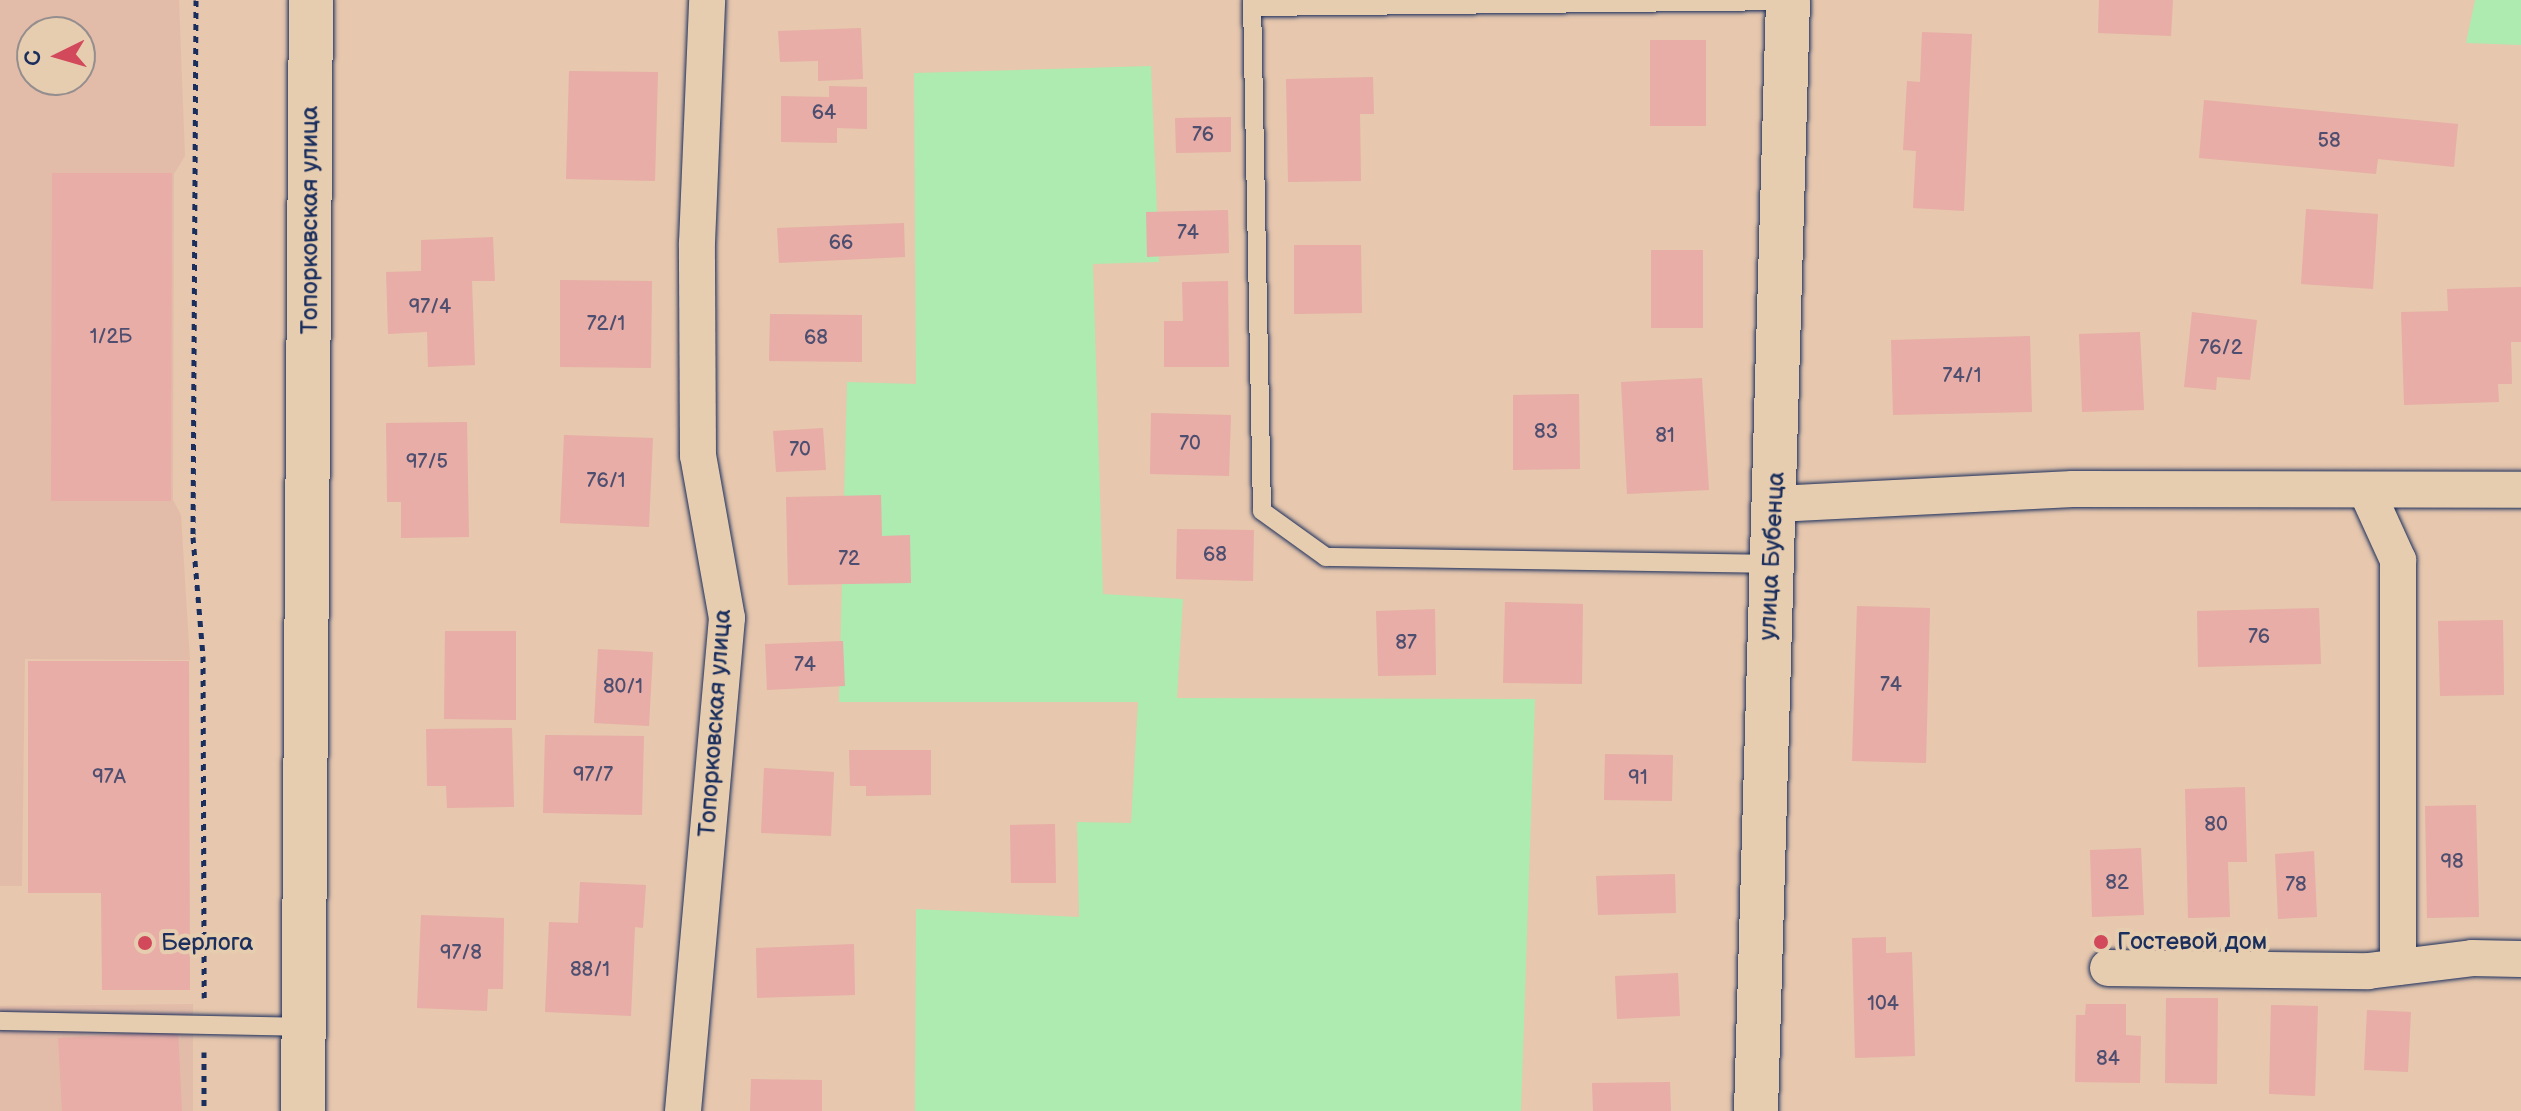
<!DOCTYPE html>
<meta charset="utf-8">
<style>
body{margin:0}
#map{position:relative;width:2521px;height:1111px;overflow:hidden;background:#e7c7ad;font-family:"Balsamiq Sans",sans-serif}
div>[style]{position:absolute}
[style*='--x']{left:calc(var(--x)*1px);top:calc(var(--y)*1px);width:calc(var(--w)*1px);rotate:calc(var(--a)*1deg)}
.built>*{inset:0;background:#e3bca9}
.green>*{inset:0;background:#adebb1}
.building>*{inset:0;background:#e7ada6}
.path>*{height:5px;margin-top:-2.5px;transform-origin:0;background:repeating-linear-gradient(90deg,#1b2f5e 0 6px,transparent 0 12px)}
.roads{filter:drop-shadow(0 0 2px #1b2f5e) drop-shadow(0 0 2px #1b2f5e)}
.lane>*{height:18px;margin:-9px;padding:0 9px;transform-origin:9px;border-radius:9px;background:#e7cdaf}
.street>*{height:36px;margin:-18px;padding:0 18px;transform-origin:18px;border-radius:18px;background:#e7cdaf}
.secondary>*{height:44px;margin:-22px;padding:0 22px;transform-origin:22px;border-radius:22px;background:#e7cdaf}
.dots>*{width:22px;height:22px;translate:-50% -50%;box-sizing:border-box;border:4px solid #e7cdaf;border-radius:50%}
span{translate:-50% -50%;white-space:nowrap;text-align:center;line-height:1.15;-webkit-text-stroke:8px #e7cdaf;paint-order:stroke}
.number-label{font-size:20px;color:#4e4e70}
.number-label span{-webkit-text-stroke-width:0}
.street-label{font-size:24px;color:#1b2f5e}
.poi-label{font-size:24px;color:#1b2f5e}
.left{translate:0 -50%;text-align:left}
.north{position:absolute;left:16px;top:16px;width:80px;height:80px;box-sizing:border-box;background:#e7cdaf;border:2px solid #958e8f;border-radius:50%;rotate:265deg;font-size:22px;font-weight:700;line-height:32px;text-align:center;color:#1b2f5e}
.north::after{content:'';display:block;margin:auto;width:28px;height:36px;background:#d1495b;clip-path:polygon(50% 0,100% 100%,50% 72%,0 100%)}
</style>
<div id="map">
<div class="built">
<div style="clip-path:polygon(evenodd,0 0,179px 0,185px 156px,174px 174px,173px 500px,181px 515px,190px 660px,25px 659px,22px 886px,0 886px,0 0,32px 32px,80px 32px,80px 80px,32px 80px,32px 32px)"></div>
<div style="clip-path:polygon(193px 1004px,193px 1111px,0 1111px,0 1006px)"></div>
</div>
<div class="green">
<div style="clip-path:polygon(2475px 0,2521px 0,2521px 45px,2466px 43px)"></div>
<div style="clip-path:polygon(1151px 66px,1159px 262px,1093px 264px,1103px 594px,1183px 599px,1177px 698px,1535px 699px,1521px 1111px,915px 1111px,916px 909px,1079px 917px,1077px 822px,1131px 823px,1138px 702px,839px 702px,847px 382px,916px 384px,914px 73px)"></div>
</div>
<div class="building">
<div style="clip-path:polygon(2099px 0,2173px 0,2171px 36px,2098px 33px)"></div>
<div style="clip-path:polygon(861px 28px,863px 79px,818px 81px,818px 61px,780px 62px,778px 31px)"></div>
<div style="clip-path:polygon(1922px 32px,1972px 34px,1964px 211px,1913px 208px,1916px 151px,1903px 150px,1907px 81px,1920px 82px)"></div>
<div style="clip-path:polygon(1650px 40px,1706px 40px,1706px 126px,1650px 126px)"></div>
<div style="clip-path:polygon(569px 71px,658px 72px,655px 181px,566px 179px)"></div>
<div style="clip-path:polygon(1373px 77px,1374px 114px,1360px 114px,1361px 181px,1288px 182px,1286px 79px)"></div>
<div style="clip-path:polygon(829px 86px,867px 87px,867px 129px,837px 128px,837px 143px,781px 142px,781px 96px,829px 97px)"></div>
<div style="clip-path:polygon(2204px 100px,2458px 124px,2454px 167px,2378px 159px,2376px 174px,2199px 158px)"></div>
<div style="clip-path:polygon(1231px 117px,1231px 152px,1176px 153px,1175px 118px)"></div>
<div style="clip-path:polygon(52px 173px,172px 173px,171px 501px,51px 501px)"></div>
<div style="clip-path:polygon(2306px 209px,2378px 214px,2373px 289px,2301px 284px)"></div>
<div style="clip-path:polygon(1228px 210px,1229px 253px,1147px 257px,1146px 212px)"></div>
<div style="clip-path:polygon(904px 223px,905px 257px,779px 263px,777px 228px)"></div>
<div style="clip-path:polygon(493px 237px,495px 281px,472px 281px,475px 365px,428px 367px,427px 332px,388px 334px,386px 272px,421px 271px,421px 240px)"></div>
<div style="clip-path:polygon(1294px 245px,1361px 245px,1362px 313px,1294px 314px)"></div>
<div style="clip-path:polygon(1651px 250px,1703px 250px,1703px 328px,1651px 328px)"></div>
<div style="clip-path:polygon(560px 280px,652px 281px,651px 368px,560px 367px)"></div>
<div style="clip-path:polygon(1228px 281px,1229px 367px,1164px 367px,1164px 321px,1183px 321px,1182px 282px)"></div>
<div style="clip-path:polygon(2521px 287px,2521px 342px,2511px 342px,2512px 384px,2498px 384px,2499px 402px,2404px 405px,2401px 312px,2448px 311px,2447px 289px)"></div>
<div style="clip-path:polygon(2192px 312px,2257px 320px,2250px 380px,2217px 377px,2216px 390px,2184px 387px)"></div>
<div style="clip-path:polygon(770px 314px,862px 315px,862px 362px,769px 361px)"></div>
<div style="clip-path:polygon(2140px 332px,2144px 410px,2082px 412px,2079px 334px)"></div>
<div style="clip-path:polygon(2030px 336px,2032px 412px,1893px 415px,1891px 340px)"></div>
<div style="clip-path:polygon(1702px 378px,1709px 490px,1627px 494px,1621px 382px)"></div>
<div style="clip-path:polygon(1579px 394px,1580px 469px,1513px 470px,1513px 395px)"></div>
<div style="clip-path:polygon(1151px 413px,1231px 415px,1229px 476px,1150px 474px)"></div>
<div style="clip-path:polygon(467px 422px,469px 537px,401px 538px,401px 502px,387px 502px,386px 423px)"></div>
<div style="clip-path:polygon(823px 428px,826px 470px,776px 472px,773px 431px)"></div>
<div style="clip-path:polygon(564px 435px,653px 438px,649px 527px,560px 523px)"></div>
<div style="clip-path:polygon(881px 495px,882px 536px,910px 535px,911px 583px,788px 585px,786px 497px)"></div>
<div style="clip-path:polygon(1177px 529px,1254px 530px,1253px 581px,1176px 579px)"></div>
<div style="clip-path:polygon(1505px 602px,1583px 604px,1582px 684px,1503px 683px)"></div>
<div style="clip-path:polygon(1857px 606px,1930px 608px,1926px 763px,1852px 761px)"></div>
<div style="clip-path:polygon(2319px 608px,2321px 664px,2198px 667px,2197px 611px)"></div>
<div style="clip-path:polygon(1435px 609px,1436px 675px,1378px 676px,1376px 611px)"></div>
<div style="clip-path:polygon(2503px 620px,2504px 695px,2440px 696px,2438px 621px)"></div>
<div style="clip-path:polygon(445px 631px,516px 631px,516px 720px,444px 719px)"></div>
<div style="clip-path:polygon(843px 641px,845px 686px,767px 690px,765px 644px)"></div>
<div style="clip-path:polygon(598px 649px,653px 652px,649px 726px,594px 723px)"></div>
<div style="clip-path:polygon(28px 661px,189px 661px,190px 990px,102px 990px,101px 893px,28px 893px)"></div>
<div style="clip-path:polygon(512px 728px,514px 807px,447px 808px,446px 786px,427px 786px,426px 729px)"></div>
<div style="clip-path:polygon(545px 735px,644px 736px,642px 815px,543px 813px)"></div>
<div style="clip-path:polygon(849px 750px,931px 750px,931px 795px,866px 796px,866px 786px,850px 786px)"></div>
<div style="clip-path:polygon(1605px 754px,1673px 755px,1672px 801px,1604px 800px)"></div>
<div style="clip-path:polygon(764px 768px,834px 772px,831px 836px,761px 833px)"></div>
<div style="clip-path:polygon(2245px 787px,2247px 862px,2228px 862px,2230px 917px,2188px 918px,2185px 789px)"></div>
<div style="clip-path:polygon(2476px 805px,2479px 917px,2427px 918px,2425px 806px)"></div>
<div style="clip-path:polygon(1055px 824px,1056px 883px,1011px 883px,1010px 825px)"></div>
<div style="clip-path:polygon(2141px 848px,2144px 915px,2092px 917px,2090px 850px)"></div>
<div style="clip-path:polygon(2314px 851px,2317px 917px,2278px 919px,2275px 854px)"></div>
<div style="clip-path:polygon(1675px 874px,1676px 913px,1598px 915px,1596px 876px)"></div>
<div style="clip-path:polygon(580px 882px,646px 885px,643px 928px,635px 927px,631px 1016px,545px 1012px,549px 922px,578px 923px)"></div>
<div style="clip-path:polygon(421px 915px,504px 918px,503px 989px,488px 989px,487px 1011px,417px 1008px)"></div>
<div style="clip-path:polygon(1886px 937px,1886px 953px,1912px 952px,1915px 1056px,1855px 1058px,1852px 938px)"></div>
<div style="clip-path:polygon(854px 944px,855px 995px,757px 998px,756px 948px)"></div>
<div style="clip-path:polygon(1678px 973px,1680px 1016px,1617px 1019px,1615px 976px)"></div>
<div style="clip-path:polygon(2166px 998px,2218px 998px,2217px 1084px,2165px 1083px)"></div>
<div style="clip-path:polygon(2086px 1004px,2126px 1004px,2126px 1035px,2141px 1036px,2140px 1083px,2075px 1082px,2076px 1015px,2085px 1015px)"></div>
<div style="clip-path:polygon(2271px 1005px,2318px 1006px,2315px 1096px,2269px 1094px)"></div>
<div style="clip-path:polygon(2367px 1010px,2411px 1012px,2408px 1072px,2364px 1070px)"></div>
<div style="clip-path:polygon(178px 1031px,182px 1111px,62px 1111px,58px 1038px)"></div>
<div style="clip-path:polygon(751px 1079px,822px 1080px,822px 1111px,750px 1111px)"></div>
<div style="clip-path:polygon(1670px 1082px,1671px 1111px,1593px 1111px,1592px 1083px)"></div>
</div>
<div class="path">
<div style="--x:196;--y:0;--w:537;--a:90.32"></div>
<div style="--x:193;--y:537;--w:119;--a:85.2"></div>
<div style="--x:203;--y:656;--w:342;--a:89.8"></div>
<div style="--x:204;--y:1052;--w:59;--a:90"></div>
</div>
<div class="roads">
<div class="lane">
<div style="--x:1252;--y:0;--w:511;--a:88.88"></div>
<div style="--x:1262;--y:511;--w:79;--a:35.7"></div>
<div style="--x:1326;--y:557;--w:444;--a:0.9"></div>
<div style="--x:1253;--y:7;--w:535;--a:-0.64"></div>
<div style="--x:0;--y:1021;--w:303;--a:1.1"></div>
</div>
<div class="street">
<div style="--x:2367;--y:492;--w:75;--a:65.5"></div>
<div style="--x:2398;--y:560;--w:407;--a:90"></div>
<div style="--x:1776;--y:504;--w:297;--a:-2.9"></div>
<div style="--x:2073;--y:489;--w:448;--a:0.1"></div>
<div style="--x:2108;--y:968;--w:260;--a:0.7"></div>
<div style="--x:2368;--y:971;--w:105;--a:-7.1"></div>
<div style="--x:2472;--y:958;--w:49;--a:1.2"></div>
<div style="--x:683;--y:1111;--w:495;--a:-84.9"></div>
<div style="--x:727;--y:618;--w:165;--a:-100.1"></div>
<div style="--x:698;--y:456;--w:213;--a:-90.3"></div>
<div style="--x:697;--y:243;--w:243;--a:-87.6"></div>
</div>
<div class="secondary">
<div style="--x:303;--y:1111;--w:1111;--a:-89.59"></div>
<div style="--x:1756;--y:1111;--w:1111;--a:-88.35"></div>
</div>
</div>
<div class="dots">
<div style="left:2101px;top:942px;background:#d1495b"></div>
<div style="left:145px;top:943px;background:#d1495b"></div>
</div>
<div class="number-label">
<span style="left:824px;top:113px">64</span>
<span style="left:1203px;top:135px">76</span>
<span style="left:2329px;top:141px">58</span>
<span style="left:1188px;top:233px">74</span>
<span style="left:841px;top:243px">66</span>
<span style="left:430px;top:307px">97/4</span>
<span style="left:606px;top:324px">72/1</span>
<span style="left:111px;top:337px">1/2Б</span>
<span style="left:816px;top:338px">68</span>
<span style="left:2221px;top:348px">76/2</span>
<span style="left:1962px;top:376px">74/1</span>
<span style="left:1546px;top:432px">83</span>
<span style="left:1665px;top:436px">81</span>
<span style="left:1190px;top:444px">70</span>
<span style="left:800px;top:450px">70</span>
<span style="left:427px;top:462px">97/5</span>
<span style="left:606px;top:481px">76/1</span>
<span style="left:1215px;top:555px">68</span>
<span style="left:849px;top:559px">72</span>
<span style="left:2259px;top:637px">76</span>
<span style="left:1406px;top:643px">87</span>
<span style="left:805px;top:665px">74</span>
<span style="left:1891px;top:685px">74</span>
<span style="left:623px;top:687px">80/1</span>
<span style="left:593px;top:775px">97/7</span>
<span style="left:109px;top:777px">97А</span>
<span style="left:1638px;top:778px">91</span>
<span style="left:2216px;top:825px">80</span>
<span style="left:2452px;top:862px">98</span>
<span style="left:2117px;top:883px">82</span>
<span style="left:2296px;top:885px">78</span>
<span style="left:461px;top:953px">97/8</span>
<span style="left:590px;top:970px">88/1</span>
<span style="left:1883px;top:1004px">104</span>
<span style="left:2108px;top:1059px">84</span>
</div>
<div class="street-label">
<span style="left:310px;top:220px;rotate:-90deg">Топорковская улица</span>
<span style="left:1772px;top:556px;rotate:-87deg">улица Бубенца</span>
<span style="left:715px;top:723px;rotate:-86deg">Топорковская улица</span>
</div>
<div class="poi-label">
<span class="left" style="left:2117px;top:942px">Гостевой дом</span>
<span class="left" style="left:161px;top:943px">Берлога</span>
</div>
<div class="north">С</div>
</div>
